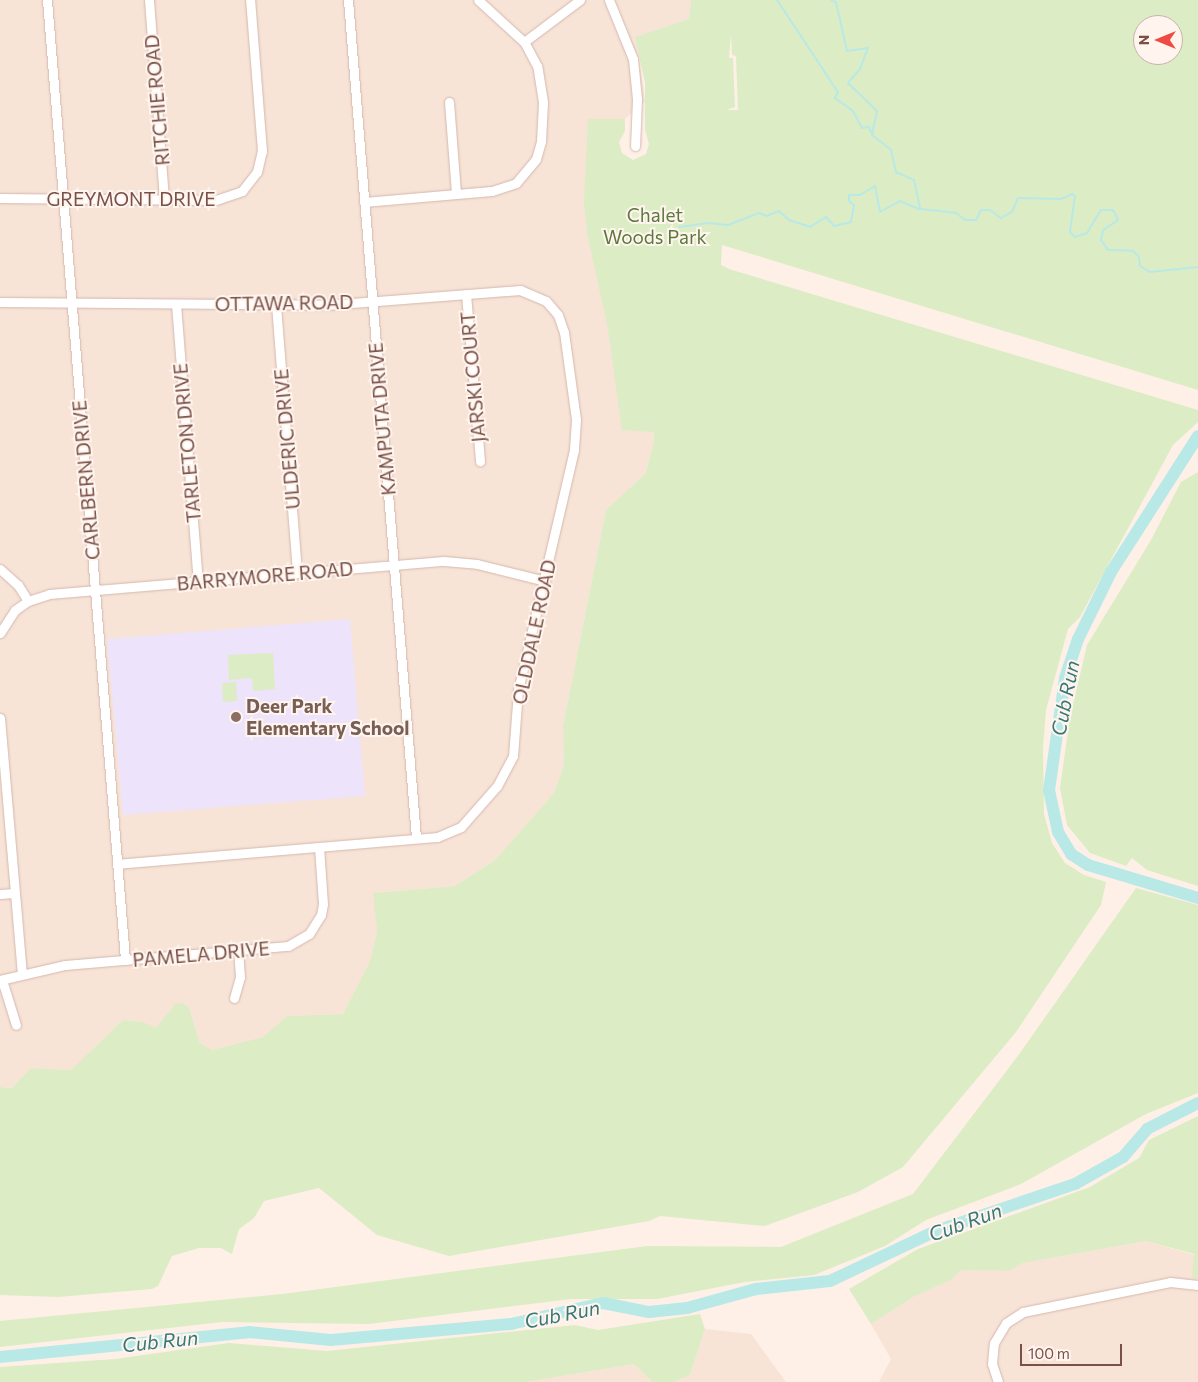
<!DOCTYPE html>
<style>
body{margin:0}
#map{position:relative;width:1198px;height:1382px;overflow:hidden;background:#fef0e7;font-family:Commissioner,sans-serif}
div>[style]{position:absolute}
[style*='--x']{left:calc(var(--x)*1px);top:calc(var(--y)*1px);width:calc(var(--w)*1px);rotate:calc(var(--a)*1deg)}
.residential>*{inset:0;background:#f8e3d7}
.education>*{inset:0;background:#ede3fa}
.green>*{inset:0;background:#dcecc4}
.stream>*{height:2px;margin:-1px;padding:0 1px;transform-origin:1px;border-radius:1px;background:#b9e9e7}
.river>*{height:12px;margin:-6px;padding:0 6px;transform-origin:6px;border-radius:6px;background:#b9e9e7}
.roads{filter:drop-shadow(0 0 1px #d3b8ae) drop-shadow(0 0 1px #d3b8ae)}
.street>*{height:9px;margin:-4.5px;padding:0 4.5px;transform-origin:4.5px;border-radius:4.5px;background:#fff}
.dots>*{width:14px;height:14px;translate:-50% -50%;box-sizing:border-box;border:2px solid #fff5ee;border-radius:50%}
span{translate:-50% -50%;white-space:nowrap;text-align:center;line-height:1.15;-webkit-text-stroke:4px #fff5ee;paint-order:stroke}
.street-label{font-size:19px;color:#795149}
.park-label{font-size:19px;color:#5b7a3d}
.education-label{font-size:19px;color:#785e54;font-weight:700}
.left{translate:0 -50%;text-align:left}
.water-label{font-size:20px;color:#387876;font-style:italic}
.north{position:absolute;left:1133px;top:15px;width:50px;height:50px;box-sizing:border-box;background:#fff5ee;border:1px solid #c9b3ac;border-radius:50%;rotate:270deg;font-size:14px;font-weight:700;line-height:20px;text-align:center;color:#795149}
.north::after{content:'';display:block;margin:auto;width:18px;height:22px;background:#ee4b45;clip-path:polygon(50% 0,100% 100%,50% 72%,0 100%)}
.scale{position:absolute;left:1020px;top:1344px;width:102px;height:22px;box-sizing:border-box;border:2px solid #795149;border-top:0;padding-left:6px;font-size:15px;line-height:18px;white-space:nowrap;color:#795149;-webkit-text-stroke:4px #fff5ee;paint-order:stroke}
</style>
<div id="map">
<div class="residential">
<div style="clip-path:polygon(0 0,691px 0,689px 19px,636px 37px,645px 102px,625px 119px,588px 119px,654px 440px,646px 473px,606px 510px,563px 726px,564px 765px,554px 793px,495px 860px,455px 886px,374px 893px,377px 931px,370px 961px,343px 1014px,287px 1016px,263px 1037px,212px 1050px,200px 1043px,189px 1008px,175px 1004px,156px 1029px,143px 1022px,123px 1020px,71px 1070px,31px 1068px,12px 1088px,0 1087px)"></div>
<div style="clip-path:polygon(1146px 1241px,1194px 1255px,1193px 1277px,1198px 1279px,1198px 1382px,879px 1382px,891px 1359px,871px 1324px,915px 1296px,951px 1280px,961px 1270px,1009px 1271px,1023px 1263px)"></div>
<div style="clip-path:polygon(705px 1329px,751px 1334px,786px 1382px,674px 1382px,690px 1375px)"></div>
<div style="clip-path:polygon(634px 1364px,652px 1382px,526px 1382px)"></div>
</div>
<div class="education">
<div style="clip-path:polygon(350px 619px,365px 796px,123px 815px,107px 639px)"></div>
</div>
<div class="green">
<div style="clip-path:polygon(evenodd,691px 0,1198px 0,1198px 390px,722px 245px,721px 265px,729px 269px,1198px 410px,1198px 422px,1173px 445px,1080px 617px,1068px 629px,1046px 710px,1043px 748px,1044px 814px,1052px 843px,1065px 863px,1084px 875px,1106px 882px,1101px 905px,1016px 1032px,903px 1167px,858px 1192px,765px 1226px,660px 1216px,649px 1221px,449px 1256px,377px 1235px,319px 1188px,264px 1201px,254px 1218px,239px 1229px,232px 1254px,221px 1248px,199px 1248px,172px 1256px,158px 1286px,152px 1289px,58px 1297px,0 1295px,0 1087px,12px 1088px,31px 1068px,71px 1070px,123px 1020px,143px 1022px,156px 1028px,175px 1004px,182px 1003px,189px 1008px,200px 1043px,212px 1050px,263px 1037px,287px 1016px,343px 1014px,370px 961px,377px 931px,373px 893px,455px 886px,495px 860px,554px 793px,564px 765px,563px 726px,606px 510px,646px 473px,654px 440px,653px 432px,622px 430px,608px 329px,587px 233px,584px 203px,588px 119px,625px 119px,625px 131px,619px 142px,622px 153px,633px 160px,646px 154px,649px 144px,645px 130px,645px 83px,635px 37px,689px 19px,691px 0,1143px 25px,1173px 25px,1173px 55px,1143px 55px,1143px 25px,691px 0,731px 34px,732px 55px,736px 56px,738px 110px,727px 110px,735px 107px,733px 58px,729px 58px,731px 34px)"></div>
<div style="clip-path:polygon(1198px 472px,1198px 886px,1147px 870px,1132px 858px,1126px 866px,1090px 853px,1067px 825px,1060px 788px,1070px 717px,1087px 645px,1151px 540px,1181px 482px)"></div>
<div style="clip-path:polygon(273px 653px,275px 689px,253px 691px,252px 678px,229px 680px,228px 655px)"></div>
<div style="clip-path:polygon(236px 682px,237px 701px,223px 702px,222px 683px)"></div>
<div style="clip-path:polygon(1136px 888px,1198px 905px,1198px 1093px,1146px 1114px,1021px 1184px,926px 1220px,885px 1246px,814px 1275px,745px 1282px,657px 1299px,571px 1299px,369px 1324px,222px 1322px,0 1347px,0 1321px,282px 1294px,647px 1246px,781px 1247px,913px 1194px,1020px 1053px)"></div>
<div style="clip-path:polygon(1198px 1116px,1198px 1279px,1192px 1277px,1194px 1254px,1146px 1241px,1023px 1263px,1009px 1271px,961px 1270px,951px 1280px,915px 1296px,871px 1324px,849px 1289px,918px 1249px,1090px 1187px,1139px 1158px,1149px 1140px)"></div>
<div style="clip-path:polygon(700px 1314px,705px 1329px,690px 1375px,674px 1382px,652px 1382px,634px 1364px,526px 1382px,0 1382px,0 1367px,115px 1359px,229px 1343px,327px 1351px,575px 1325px,598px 1330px)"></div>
</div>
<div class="stream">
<div style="--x:777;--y:0;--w:110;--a:56.5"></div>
<div style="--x:838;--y:92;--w:7;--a:117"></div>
<div style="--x:835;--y:98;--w:22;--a:36"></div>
<div style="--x:853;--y:111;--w:19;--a:62"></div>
<div style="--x:862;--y:128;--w:7;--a:-8"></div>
<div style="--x:869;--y:127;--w:9;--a:69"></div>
<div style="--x:831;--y:0;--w:5;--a:22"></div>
<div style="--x:836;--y:2;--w:50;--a:77.3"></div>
<div style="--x:847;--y:51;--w:21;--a:-8"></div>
<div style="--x:868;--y:48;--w:22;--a:111"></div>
<div style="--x:860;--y:69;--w:18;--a:131"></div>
<div style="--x:848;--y:83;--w:40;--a:44"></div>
<div style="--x:877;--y:111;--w:25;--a:102"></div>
<div style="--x:872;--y:135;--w:24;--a:38"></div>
<div style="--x:891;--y:150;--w:23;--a:77"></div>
<div style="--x:896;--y:172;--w:20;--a:24"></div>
<div style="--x:914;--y:180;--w:30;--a:78"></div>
<div style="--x:920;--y:209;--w:36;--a:6"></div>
<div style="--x:956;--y:213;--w:11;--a:38"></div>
<div style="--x:965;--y:220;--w:11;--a:0"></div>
<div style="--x:976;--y:220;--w:11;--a:-63"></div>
<div style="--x:981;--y:210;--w:9;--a:0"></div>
<div style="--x:990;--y:210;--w:14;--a:36"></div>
<div style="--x:1001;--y:218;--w:13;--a:-29"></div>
<div style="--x:1012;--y:212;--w:15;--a:-67"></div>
<div style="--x:1018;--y:198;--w:43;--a:1.3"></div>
<div style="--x:1061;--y:199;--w:12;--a:-24"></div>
<div style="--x:1072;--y:194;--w:4;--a:34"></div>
<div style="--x:1075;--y:196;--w:36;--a:98"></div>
<div style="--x:1070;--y:232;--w:7;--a:45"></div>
<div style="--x:1075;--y:237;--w:13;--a:-18"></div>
<div style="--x:1087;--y:233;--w:27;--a:-59"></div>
<div style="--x:1101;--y:210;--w:12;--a:0"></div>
<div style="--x:1113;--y:210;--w:11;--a:63"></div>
<div style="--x:1118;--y:220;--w:18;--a:146"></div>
<div style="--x:1103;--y:230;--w:10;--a:101"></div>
<div style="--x:1101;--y:240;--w:12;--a:55"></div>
<div style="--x:1108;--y:250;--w:25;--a:2"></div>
<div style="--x:1133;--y:251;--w:8;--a:45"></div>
<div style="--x:1139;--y:257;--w:9;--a:84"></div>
<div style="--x:1140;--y:266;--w:12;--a:31"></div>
<div style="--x:1150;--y:272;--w:48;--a:-5.9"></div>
<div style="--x:679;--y:227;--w:29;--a:-8"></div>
<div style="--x:708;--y:223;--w:20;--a:6"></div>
<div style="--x:728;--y:225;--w:33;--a:-21"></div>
<div style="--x:759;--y:213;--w:9;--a:21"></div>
<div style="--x:767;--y:216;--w:13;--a:-23"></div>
<div style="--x:779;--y:211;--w:13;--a:42"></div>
<div style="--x:789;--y:220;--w:22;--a:18"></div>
<div style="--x:810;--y:227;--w:19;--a:-32"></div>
<div style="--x:826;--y:217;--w:12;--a:48"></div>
<div style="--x:834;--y:226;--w:17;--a:-13"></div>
<div style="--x:851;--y:222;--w:17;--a:-80"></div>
<div style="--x:854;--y:205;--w:6;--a:-141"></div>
<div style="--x:849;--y:201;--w:6;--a:-90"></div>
<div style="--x:849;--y:195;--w:11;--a:0"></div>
<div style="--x:860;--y:195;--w:17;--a:-31"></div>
<div style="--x:875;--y:186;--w:26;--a:79"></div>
<div style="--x:880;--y:212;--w:23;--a:-29"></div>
<div style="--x:900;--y:201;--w:21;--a:23"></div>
</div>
<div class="river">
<div style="--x:1198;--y:436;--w:161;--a:122.6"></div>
<div style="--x:1111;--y:572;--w:75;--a:116.2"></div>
<div style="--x:1078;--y:639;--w:41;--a:108.4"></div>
<div style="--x:1065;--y:678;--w:113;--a:98.1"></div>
<div style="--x:1049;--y:790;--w:43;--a:77.9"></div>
<div style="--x:1058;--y:832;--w:26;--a:59"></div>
<div style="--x:1071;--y:854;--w:20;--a:33"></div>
<div style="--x:1088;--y:865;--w:115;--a:16.7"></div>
<div style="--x:0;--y:1357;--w:250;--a:-5.7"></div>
<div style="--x:249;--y:1332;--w:82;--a:5.6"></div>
<div style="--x:331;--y:1340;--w:181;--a:-5.1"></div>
<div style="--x:511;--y:1324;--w:94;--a:-12.9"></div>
<div style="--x:603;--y:1303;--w:47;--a:11.1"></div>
<div style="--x:649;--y:1312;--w:38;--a:-6"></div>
<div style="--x:687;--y:1308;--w:72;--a:-15.4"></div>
<div style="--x:756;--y:1289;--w:74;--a:-6.2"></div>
<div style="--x:830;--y:1281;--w:117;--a:-25.3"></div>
<div style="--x:936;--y:1231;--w:147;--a:-18.7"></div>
<div style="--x:1075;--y:1184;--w:55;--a:-29.4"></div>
<div style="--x:1123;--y:1157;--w:37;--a:-49"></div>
<div style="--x:1147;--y:1129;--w:57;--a:-27"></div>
</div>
<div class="roads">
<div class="street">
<div style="--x:47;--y:0;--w:963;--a:85.35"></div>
<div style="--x:149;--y:0;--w:200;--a:85.7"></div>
<div style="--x:348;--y:0;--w:841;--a:85.36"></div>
<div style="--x:609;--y:0;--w:64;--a:67.9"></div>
<div style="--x:633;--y:59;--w:40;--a:84.3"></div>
<div style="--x:637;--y:99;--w:47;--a:92.4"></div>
<div style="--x:524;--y:42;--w:70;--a:-36.9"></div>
<div style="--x:449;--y:102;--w:92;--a:85.6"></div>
<div style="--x:0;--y:198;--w:216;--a:0.5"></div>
<div style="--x:216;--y:200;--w:28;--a:-19"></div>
<div style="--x:242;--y:191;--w:24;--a:-52"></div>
<div style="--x:257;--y:172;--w:22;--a:-77"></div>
<div style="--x:262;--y:151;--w:151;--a:-94.5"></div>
<div style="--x:364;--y:202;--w:128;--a:-4.9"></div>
<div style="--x:492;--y:191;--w:25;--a:-18"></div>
<div style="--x:516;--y:183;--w:31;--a:-50"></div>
<div style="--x:536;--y:159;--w:18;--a:-74"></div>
<div style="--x:541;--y:142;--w:40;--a:-87.1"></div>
<div style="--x:543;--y:102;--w:36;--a:-99"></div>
<div style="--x:537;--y:66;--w:27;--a:-118"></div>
<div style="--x:524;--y:42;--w:62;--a:-137.6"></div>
<div style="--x:466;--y:294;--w:168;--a:85.2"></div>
<div style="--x:0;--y:302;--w:326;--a:0.5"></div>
<div style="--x:326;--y:305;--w:195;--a:-4.4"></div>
<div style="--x:520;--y:290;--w:28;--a:23"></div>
<div style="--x:546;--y:301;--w:18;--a:49"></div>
<div style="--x:558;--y:315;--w:18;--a:71"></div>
<div style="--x:564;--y:332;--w:89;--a:82.2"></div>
<div style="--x:576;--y:420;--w:30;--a:94"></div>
<div style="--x:574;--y:450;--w:246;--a:103.1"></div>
<div style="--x:518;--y:690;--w:66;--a:94.3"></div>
<div style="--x:513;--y:756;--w:34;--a:118"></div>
<div style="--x:497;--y:786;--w:55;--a:131.3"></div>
<div style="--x:461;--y:827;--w:26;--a:157"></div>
<div style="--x:437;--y:837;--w:321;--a:175.2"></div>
<div style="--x:176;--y:304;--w:279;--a:85.5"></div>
<div style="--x:276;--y:305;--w:269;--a:85.5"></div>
<div style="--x:0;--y:569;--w:24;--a:42"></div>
<div style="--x:18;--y:585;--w:19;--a:58"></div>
<div style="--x:0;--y:633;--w:27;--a:-57"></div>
<div style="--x:15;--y:610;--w:16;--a:-35"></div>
<div style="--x:28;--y:601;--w:22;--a:-18"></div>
<div style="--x:49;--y:594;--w:396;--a:-4.8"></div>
<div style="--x:444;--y:561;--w:33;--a:5"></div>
<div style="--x:477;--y:564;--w:70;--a:14"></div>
<div style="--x:0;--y:718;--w:256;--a:85.1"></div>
<div style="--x:0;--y:894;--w:14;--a:-4"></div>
<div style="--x:0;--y:980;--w:67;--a:-13"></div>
<div style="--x:65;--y:965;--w:224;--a:-4.9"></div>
<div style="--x:288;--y:946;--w:24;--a:-30"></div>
<div style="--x:309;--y:934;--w:22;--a:-58"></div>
<div style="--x:321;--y:915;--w:11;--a:-80"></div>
<div style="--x:323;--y:904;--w:57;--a:-94"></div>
<div style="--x:2;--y:980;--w:47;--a:72.7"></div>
<div style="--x:234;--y:998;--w:22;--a:-74"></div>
<div style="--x:240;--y:977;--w:26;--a:-94"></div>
<div style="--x:998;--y:1382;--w:19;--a:-108"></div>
<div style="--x:992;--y:1364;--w:21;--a:-85"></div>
<div style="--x:994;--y:1343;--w:23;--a:-59"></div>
<div style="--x:1006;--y:1323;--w:20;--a:-33"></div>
<div style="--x:1023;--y:1312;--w:150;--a:-11.5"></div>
<div style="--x:1170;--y:1282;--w:28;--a:6"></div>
</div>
</div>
<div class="dots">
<div style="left:236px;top:717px;background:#8d6e63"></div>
</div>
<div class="street-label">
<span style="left:157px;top:100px;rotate:-95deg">RITCHIE ROAD</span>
<span style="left:131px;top:199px">GREYMONT DRIVE</span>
<span style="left:284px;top:303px;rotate:-1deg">OTTAWA ROAD</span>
<span style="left:473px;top:377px;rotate:-95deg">JARSKI COURT</span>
<span style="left:382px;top:419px;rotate:-95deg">KAMPUTA DRIVE</span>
<span style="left:287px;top:439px;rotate:-95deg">ULDERIC DRIVE</span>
<span style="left:187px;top:443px;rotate:-95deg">TARLETON DRIVE</span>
<span style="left:86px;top:480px;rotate:-95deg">CARLBERN DRIVE</span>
<span style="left:265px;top:576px;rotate:-5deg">BARRYMORE ROAD</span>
<span style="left:534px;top:632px;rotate:-78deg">OLDDALE ROAD</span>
<span style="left:201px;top:954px;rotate:-5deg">PAMELA DRIVE</span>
</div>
<div class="park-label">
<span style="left:655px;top:226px">Chalet<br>Woods Park</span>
</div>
<div class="education-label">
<span class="left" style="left:246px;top:717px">Deer Park<br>Elementary School</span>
</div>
<div class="water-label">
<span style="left:1065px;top:698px;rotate:-79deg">Cub Run</span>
<span style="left:965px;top:1222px;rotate:-20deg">Cub Run</span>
<span style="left:562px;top:1314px;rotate:-11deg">Cub Run</span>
<span style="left:160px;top:1341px;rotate:-6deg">Cub Run</span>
</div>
<div class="north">N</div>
<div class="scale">100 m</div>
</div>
